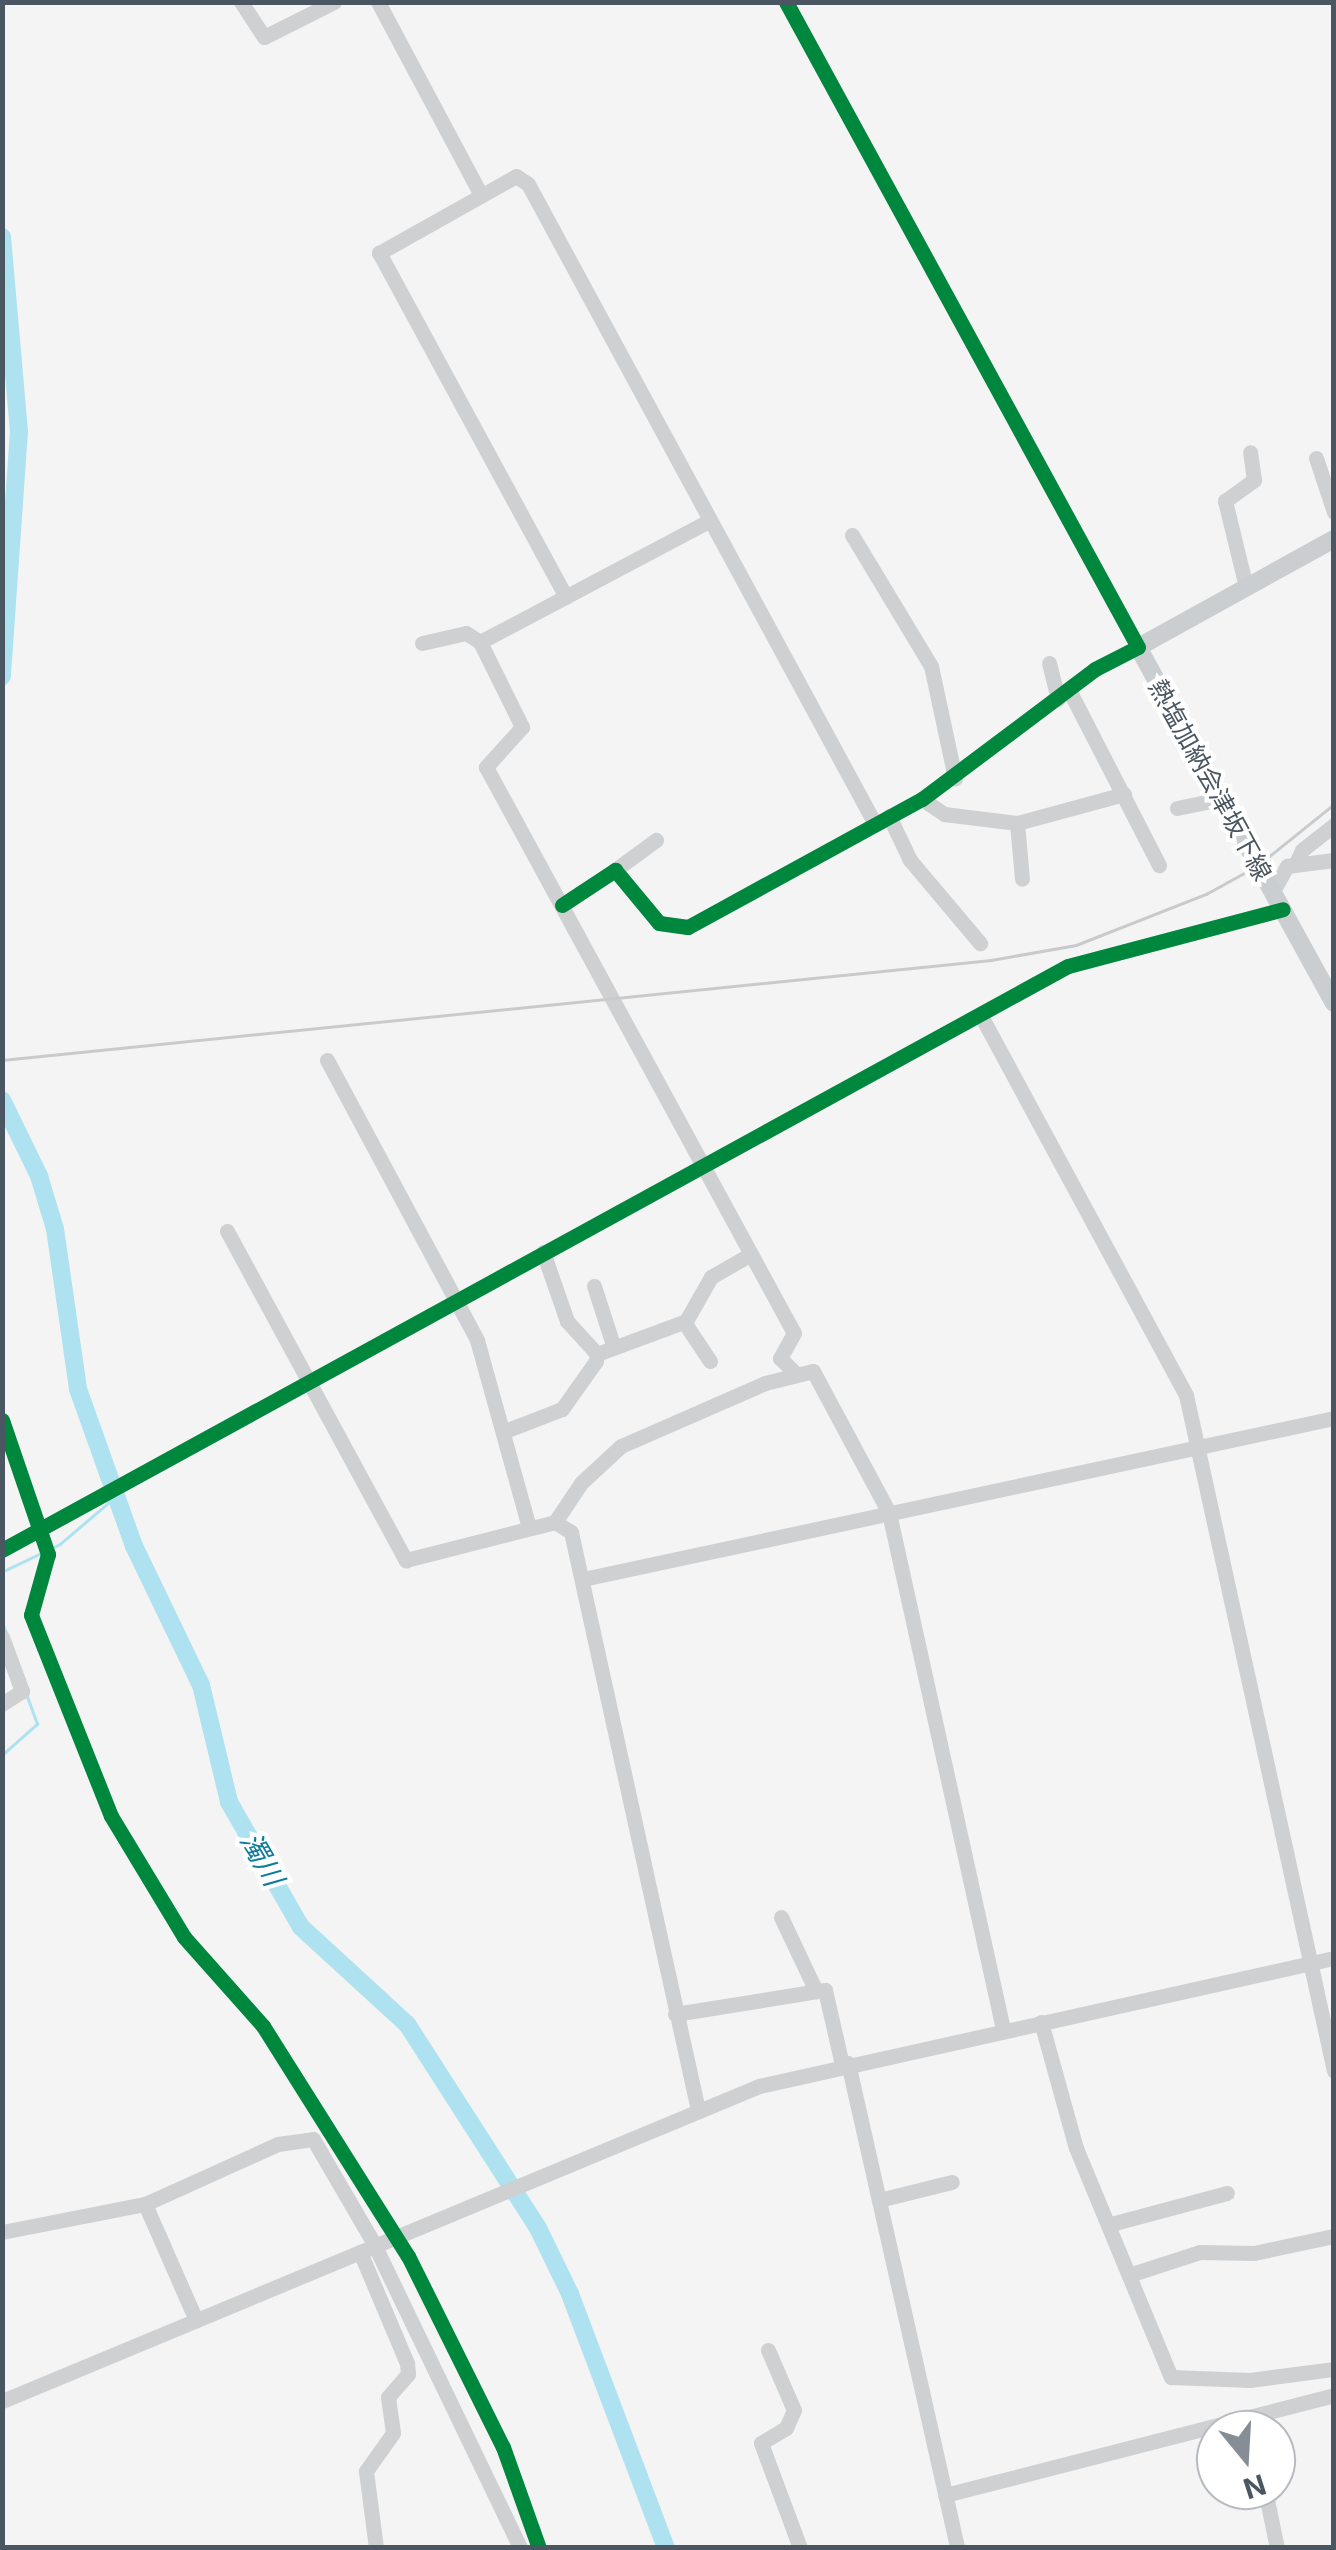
<!DOCTYPE html>
<meta charset="utf-8">
<style>
body{margin:0}
#map{position:relative;width:1336px;height:2550px;overflow:hidden;background:#f4f4f4;font-family:Inter,"Noto Sans JP",sans-serif}
div>[style]{position:absolute}
[style*='--x']{left:calc(var(--x)*1px);top:calc(var(--y)*1px);width:calc(var(--w)*1px);rotate:calc(var(--a)*1deg)}
.stream>*{height:2.5px;margin:-1.25px;padding:0 1.25px;transform-origin:1.25px;border-radius:1.25px;background:#aee2f0}
.river>*{height:18px;margin:-9px;padding:0 9px;transform-origin:9px;border-radius:9px;background:#aee2f0}
.minor>*{height:15px;margin:-7.5px;padding:0 7.5px;transform-origin:7.5px;border-radius:7.5px;background:#ced0d2}
.major>*{height:18px;margin:-9px;padding:0 9px;transform-origin:9px;border-radius:9px;background:#caced1}
.rail>*{height:2.5px;margin:-1.25px;padding:0 1.25px;transform-origin:1.25px;border-radius:1.25px;background:#c9cacc}
.cycleway>*{height:15px;margin:-7.5px;padding:0 7.5px;transform-origin:7.5px;border-radius:7.5px;background:#00873e}
span{translate:-50% -50%;white-space:nowrap;text-align:center;line-height:1.15;-webkit-text-stroke:8px #fff;paint-order:stroke}
.street-label{font-size:25px;color:#4a5661}
.water-label{font-size:28px;color:#0c7c9b;font-style:italic}
.frame{position:absolute;inset:0;border:5px solid #4a5661;pointer-events:none}
.north{position:absolute;left:1196px;top:2410px;width:100px;height:100px;box-sizing:border-box;background:#fff;border:2px solid #b7bbc0;border-radius:50%;rotate:162deg;font-size:28px;font-weight:700;line-height:40px;text-align:center;color:#4a5661}
.north::after{content:'';display:block;margin:auto;width:35px;height:45px;background:#868d94;clip-path:polygon(50% 0,100% 100%,50% 72%,0 100%)}
</style>
<div id="map">
<div class="stream">
<div style="--x:6;--y:1570;--w:60;--a:-25.7"></div>
<div style="--x:60;--y:1544;--w:72;--a:-40.5"></div>
<div style="--x:2;--y:1622;--w:13;--a:67"></div>
<div style="--x:2;--y:1755;--w:47;--a:-41.5"></div>
<div style="--x:37;--y:1724;--w:32;--a:-110"></div>
<div style="--x:2;--y:2338;--w:13;--a:90"></div>
</div>
<div class="river">
<div style="--x:2;--y:237;--w:195;--a:85"></div>
<div style="--x:19;--y:431;--w:246;--a:94"></div>
<div style="--x:2;--y:1100;--w:85;--a:64"></div>
<div style="--x:39;--y:1176;--w:55;--a:73.2"></div>
<div style="--x:55;--y:1229;--w:162;--a:81.8"></div>
<div style="--x:78;--y:1389;--w:167;--a:70.4"></div>
<div style="--x:134;--y:1546;--w:154;--a:64.3"></div>
<div style="--x:201;--y:1685;--w:120;--a:76.5"></div>
<div style="--x:229;--y:1802;--w:144;--a:60.1"></div>
<div style="--x:301;--y:1927;--w:144;--a:42.5"></div>
<div style="--x:407;--y:2024;--w:242;--a:57.3"></div>
<div style="--x:538;--y:2228;--w:73;--a:64.1"></div>
<div style="--x:570;--y:2294;--w:272;--a:69.3"></div>
</div>
<div class="minor">
<div style="--x:241;--y:2;--w:42;--a:56.7"></div>
<div style="--x:264;--y:37;--w:78;--a:-26.6"></div>
<div style="--x:378;--y:2;--w:217;--a:61.9"></div>
<div style="--x:1316;--y:458;--w:57;--a:71.6"></div>
<div style="--x:852;--y:535;--w:153;--a:58.9"></div>
<div style="--x:931;--y:666;--w:115;--a:77.9"></div>
<div style="--x:1246;--y:587;--w:89;--a:-103.7"></div>
<div style="--x:1225;--y:501;--w:36;--a:-36"></div>
<div style="--x:1254;--y:480;--w:28;--a:-98"></div>
<div style="--x:566;--y:597;--w:392;--a:-118.5"></div>
<div style="--x:379;--y:253;--w:157;--a:-29.3"></div>
<div style="--x:516;--y:176;--w:14;--a:34"></div>
<div style="--x:528;--y:184;--w:728;--a:61.53"></div>
<div style="--x:480;--y:642;--w:259;--a:-27.9"></div>
<div style="--x:422;--y:643;--w:45;--a:-12.8"></div>
<div style="--x:466;--y:633;--w:17;--a:33"></div>
<div style="--x:480;--y:642;--w:95;--a:63.7"></div>
<div style="--x:522;--y:727;--w:54;--a:132"></div>
<div style="--x:486;--y:767;--w:644;--a:61.45"></div>
<div style="--x:794;--y:1333;--w:29;--a:119"></div>
<div style="--x:780;--y:1358;--w:21;--a:45"></div>
<div style="--x:1049;--y:663;--w:37;--a:76"></div>
<div style="--x:1069;--y:690;--w:197;--a:62.8"></div>
<div style="--x:922;--y:799;--w:27;--a:34"></div>
<div style="--x:944;--y:814;--w:74;--a:7"></div>
<div style="--x:1017;--y:823;--w:111;--a:-15.2"></div>
<div style="--x:1177;--y:808;--w:45;--a:-11.6"></div>
<div style="--x:889;--y:816;--w:49;--a:64.5"></div>
<div style="--x:910;--y:860;--w:109;--a:49.9"></div>
<div style="--x:1017;--y:823;--w:56;--a:84.9"></div>
<div style="--x:1296;--y:863;--w:14;--a:-65"></div>
<div style="--x:1302;--y:850;--w:41;--a:-38"></div>
<div style="--x:615;--y:870;--w:51;--a:-36.2"></div>
<div style="--x:1272;--y:893;--w:31;--a:-61"></div>
<div style="--x:1287;--y:866;--w:47;--a:-7.3"></div>
<div style="--x:562;--y:905;--w:64;--a:-33.4"></div>
<div style="--x:615;--y:870;--w:69;--a:50.3"></div>
<div style="--x:659;--y:923;--w:29;--a:8"></div>
<div style="--x:688;--y:927;--w:267;--a:-28.7"></div>
<div style="--x:922;--y:799;--w:216;--a:-36.9"></div>
<div style="--x:1095;--y:669;--w:48;--a:-27.1"></div>
<div style="--x:1138;--y:647;--w:735;--a:-118.62"></div>
<div style="--x:980;--y:1014;--w:433;--a:61.6"></div>
<div style="--x:1186;--y:1395;--w:692;--a:77.65"></div>
<div style="--x:327;--y:1060;--w:318;--a:61.8"></div>
<div style="--x:477;--y:1340;--w:195;--a:74.5"></div>
<div style="--x:227;--y:1231;--w:375;--a:61.5"></div>
<div style="--x:406;--y:1560;--w:154;--a:-14.3"></div>
<div style="--x:555;--y:1522;--w:19;--a:32"></div>
<div style="--x:571;--y:1532;--w:592;--a:77.61"></div>
<div style="--x:594;--y:1286;--w:62;--a:72.1"></div>
<div style="--x:684;--y:1322;--w:47;--a:56.3"></div>
<div style="--x:597;--y:1354;--w:95;--a:-20.3"></div>
<div style="--x:686;--y:1321;--w:51;--a:-60.4"></div>
<div style="--x:711;--y:1277;--w:46;--a:-29.9"></div>
<div style="--x:505;--y:1431;--w:61;--a:-21.1"></div>
<div style="--x:562;--y:1409;--w:59;--a:-54.7"></div>
<div style="--x:596;--y:1361;--w:7;--a:-82"></div>
<div style="--x:597;--y:1354;--w:45;--a:-132.3"></div>
<div style="--x:567;--y:1321;--w:73;--a:-109.2"></div>
<div style="--x:555;--y:1522;--w:47;--a:-56.3"></div>
<div style="--x:581;--y:1483;--w:54;--a:-42.8"></div>
<div style="--x:621;--y:1446;--w:157;--a:-23.6"></div>
<div style="--x:765;--y:1383;--w:49;--a:-14"></div>
<div style="--x:813;--y:1371;--w:161;--a:61.8"></div>
<div style="--x:889;--y:1513;--w:528;--a:77.54"></div>
<div style="--x:2;--y:1550;--w:1215;--a:-28.72"></div>
<div style="--x:1068;--y:966;--w:222;--a:-14.8"></div>
<div style="--x:583;--y:1579;--w:768;--a:-12.1"></div>
<div style="--x:2;--y:1637;--w:58;--a:69.7"></div>
<div style="--x:22;--y:1691;--w:24;--a:147"></div>
<div style="--x:781;--y:1917;--w:82;--a:64.7"></div>
<div style="--x:675;--y:2014;--w:152;--a:-9.1"></div>
<div style="--x:825;--y:1990;--w:77;--a:77.2"></div>
<div style="--x:1041;--y:2022;--w:131;--a:74.5"></div>
<div style="--x:1076;--y:2148;--w:248;--a:67.5"></div>
<div style="--x:1171;--y:2377;--w:79;--a:2.2"></div>
<div style="--x:1250;--y:2380;--w:85;--a:-7.5"></div>
<div style="--x:848;--y:2063;--w:497;--a:77.3"></div>
<div style="--x:879;--y:2200;--w:75;--a:-13.9"></div>
<div style="--x:145;--y:2204;--w:127;--a:66.3"></div>
<div style="--x:1111;--y:2224;--w:120;--a:-15"></div>
<div style="--x:2;--y:2232;--w:146;--a:-11.1"></div>
<div style="--x:145;--y:2204;--w:146;--a:-24.3"></div>
<div style="--x:278;--y:2144;--w:35;--a:-8"></div>
<div style="--x:313;--y:2139;--w:121;--a:59.8"></div>
<div style="--x:374;--y:2244;--w:337;--a:64.3"></div>
<div style="--x:360;--y:2252;--w:121;--a:67.1"></div>
<div style="--x:407;--y:2363;--w:11;--a:85"></div>
<div style="--x:408;--y:2374;--w:30;--a:131"></div>
<div style="--x:388;--y:2397;--w:36;--a:82"></div>
<div style="--x:393;--y:2433;--w:47;--a:125.4"></div>
<div style="--x:366;--y:2471;--w:78;--a:82.6"></div>
<div style="--x:1132;--y:2274;--w:71;--a:-17.9"></div>
<div style="--x:1200;--y:2252;--w:54;--a:1.1"></div>
<div style="--x:1254;--y:2253;--w:82;--a:-12"></div>
<div style="--x:768;--y:2350;--w:65;--a:66.6"></div>
<div style="--x:794;--y:2410;--w:20;--a:114"></div>
<div style="--x:786;--y:2428;--w:29;--a:149"></div>
<div style="--x:761;--y:2443;--w:112;--a:69.6"></div>
<div style="--x:2;--y:2401;--w:820;--a:-22.59"></div>
<div style="--x:759;--y:2086;--w:589;--a:-12.55"></div>
<div style="--x:1265;--y:2490;--w:59;--a:78.3"></div>
<div style="--x:945;--y:2495;--w:402;--a:-14.4"></div>
</div>
<div class="major">
<div style="--x:1334;--y:539;--w:224;--a:151.1"></div>
<div style="--x:1138;--y:647;--w:406;--a:61.2"></div>
</div>
<div class="rail">
<div style="--x:2;--y:1060;--w:994;--a:-5.77"></div>
<div style="--x:991;--y:960;--w:86;--a:-10"></div>
<div style="--x:1076;--y:945;--w:140;--a:-21.4"></div>
<div style="--x:1206;--y:894;--w:58;--a:-28.8"></div>
<div style="--x:1257;--y:866;--w:99;--a:-38.8"></div>
</div>
<div class="cycleway">
<div style="--x:562;--y:905;--w:64;--a:-33.4"></div>
<div style="--x:615;--y:870;--w:69;--a:50.3"></div>
<div style="--x:659;--y:923;--w:29;--a:8"></div>
<div style="--x:688;--y:927;--w:267;--a:-28.7"></div>
<div style="--x:922;--y:799;--w:216;--a:-36.9"></div>
<div style="--x:1095;--y:669;--w:48;--a:-27.1"></div>
<div style="--x:1138;--y:647;--w:735;--a:-118.62"></div>
<div style="--x:2;--y:1420;--w:142;--a:71.1"></div>
<div style="--x:48;--y:1554;--w:63;--a:105.6"></div>
<div style="--x:31;--y:1615;--w:216;--a:68.3"></div>
<div style="--x:111;--y:1816;--w:141;--a:58.9"></div>
<div style="--x:184;--y:1937;--w:119;--a:48.4"></div>
<div style="--x:263;--y:2026;--w:272;--a:57.8"></div>
<div style="--x:408;--y:2256;--w:213;--a:63.6"></div>
<div style="--x:503;--y:2447;--w:107;--a:70.4"></div>
<div style="--x:2;--y:1550;--w:1215;--a:-28.72"></div>
<div style="--x:1068;--y:966;--w:222;--a:-14.8"></div>
</div>
<div class="street-label">
<span style="left:1210px;top:780px;rotate:61deg">熱塩加納会津坂下線</span>
</div>
<div class="water-label">
<span style="left:262px;top:1859px;rotate:60deg">濁川</span>
</div>
<div class="frame"></div>
<div class="north">N</div>
</div>
